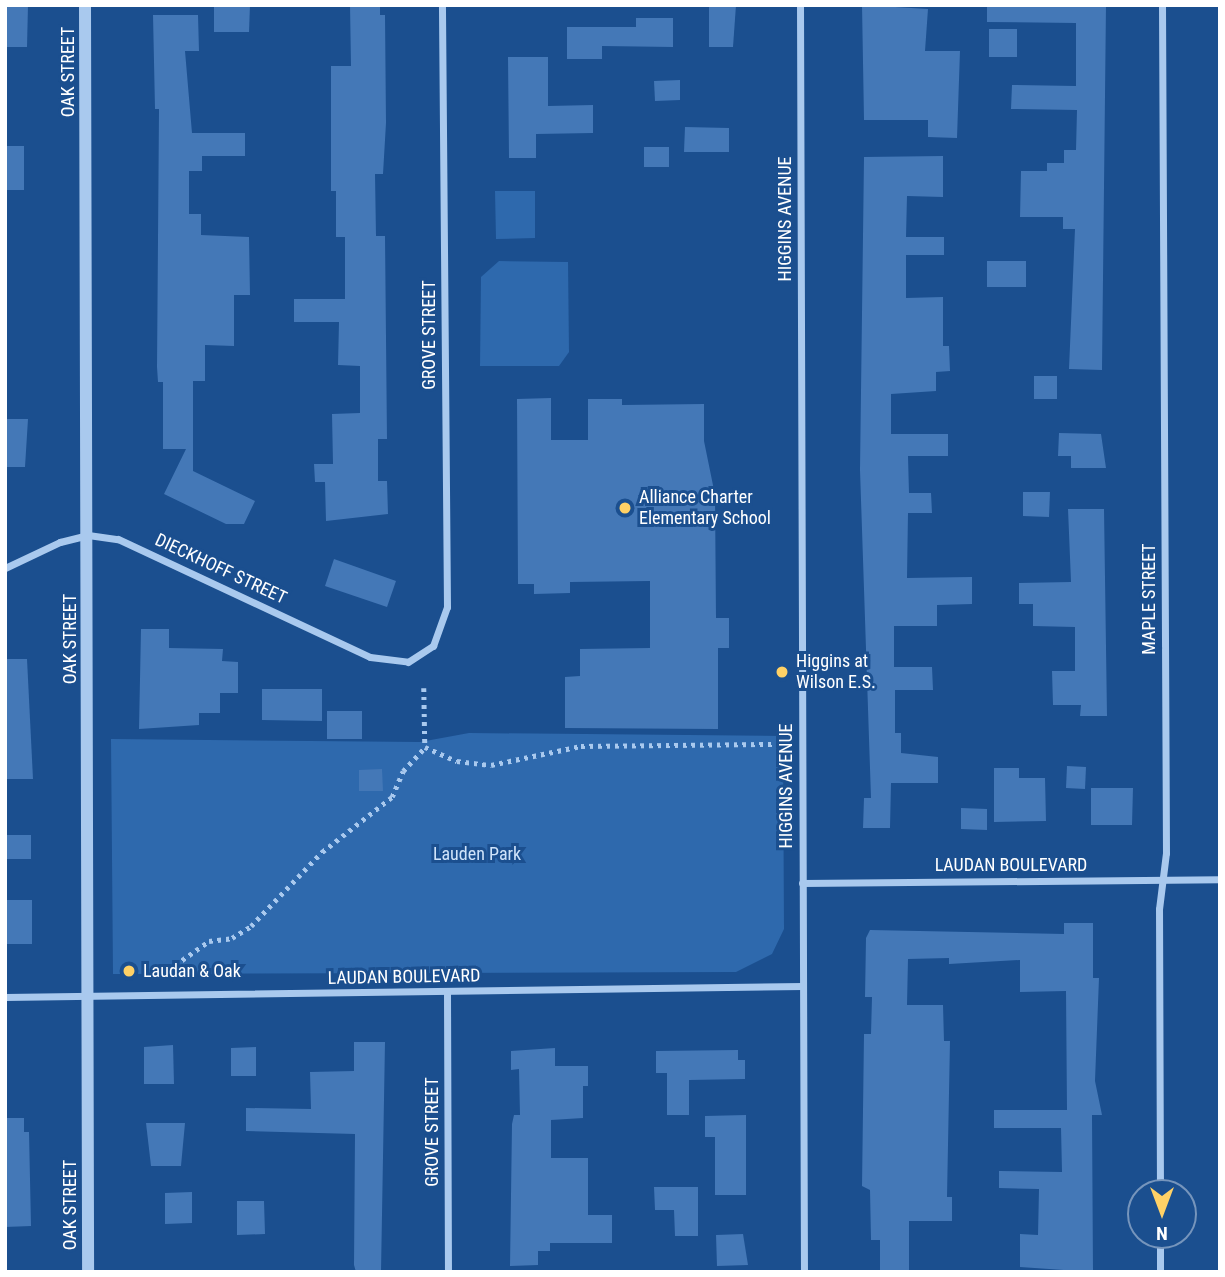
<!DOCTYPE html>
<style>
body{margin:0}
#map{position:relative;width:1225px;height:1277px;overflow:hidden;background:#1b4f8f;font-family:"Roboto Condensed",sans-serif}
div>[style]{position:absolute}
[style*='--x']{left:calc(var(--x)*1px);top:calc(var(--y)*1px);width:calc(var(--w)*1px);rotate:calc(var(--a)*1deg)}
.green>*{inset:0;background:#2e69ad}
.building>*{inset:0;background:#4478b7}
.path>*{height:4.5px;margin-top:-2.25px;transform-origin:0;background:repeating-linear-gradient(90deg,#a9c9ee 0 3.5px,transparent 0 8.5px)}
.minor>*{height:7px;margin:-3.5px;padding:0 3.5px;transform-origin:3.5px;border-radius:3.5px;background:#a9c9ee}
.tertiary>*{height:12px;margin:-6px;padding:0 6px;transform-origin:6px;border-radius:6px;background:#a9c9ee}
.dots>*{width:19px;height:19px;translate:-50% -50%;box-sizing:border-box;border:4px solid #1b4f8f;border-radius:50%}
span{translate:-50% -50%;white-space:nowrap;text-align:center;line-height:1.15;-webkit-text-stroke:6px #1b4f8f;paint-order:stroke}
.street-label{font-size:18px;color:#fff}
.poi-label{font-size:18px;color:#fff}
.left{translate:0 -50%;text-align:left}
.park-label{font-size:18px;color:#cfe3fa}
.frame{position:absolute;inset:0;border:7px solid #fff;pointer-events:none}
.north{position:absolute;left:1127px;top:1179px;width:70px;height:70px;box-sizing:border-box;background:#1b4f8f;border:2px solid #7695bc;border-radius:50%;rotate:180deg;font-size:19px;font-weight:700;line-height:28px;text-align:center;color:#fff}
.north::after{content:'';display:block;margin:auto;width:24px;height:32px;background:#ffd166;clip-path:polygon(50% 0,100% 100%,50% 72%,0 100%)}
</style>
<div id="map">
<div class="green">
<div style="clip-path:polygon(495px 191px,535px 191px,535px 238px,496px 239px)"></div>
<div style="clip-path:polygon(499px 261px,568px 262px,569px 352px,559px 366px,480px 366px,481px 277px)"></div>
<div style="clip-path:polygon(469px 733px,783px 736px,784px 929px,772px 954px,736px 972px,113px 974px,111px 739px,420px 742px)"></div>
</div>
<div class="building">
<div style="clip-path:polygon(5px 5px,28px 5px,27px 47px,5px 47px)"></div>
<div style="clip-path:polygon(214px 5px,250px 5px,249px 32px,214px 32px)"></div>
<div style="clip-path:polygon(350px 5px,380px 5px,380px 15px,385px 15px,386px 123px,383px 174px,375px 174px,376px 236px,385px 236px,387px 439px,378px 439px,378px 481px,387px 481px,388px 514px,326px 521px,325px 482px,315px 482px,314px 464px,333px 464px,332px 414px,360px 413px,360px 366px,338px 365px,339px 322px,294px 322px,294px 299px,345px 299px,345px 237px,336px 237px,336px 191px,331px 191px,331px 66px,351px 66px)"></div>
<div style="clip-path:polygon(709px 5px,736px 5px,733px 47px,709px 47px)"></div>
<div style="clip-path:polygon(862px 5px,928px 9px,925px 51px,960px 51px,957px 138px,928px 137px,928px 120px,864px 120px)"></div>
<div style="clip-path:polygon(987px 5px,1106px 5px,1102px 370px,1069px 369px,1075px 229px,1063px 229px,1063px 217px,1020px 217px,1021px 171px,1047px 171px,1047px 163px,1064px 163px,1064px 150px,1076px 150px,1077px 110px,1011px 109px,1012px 85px,1076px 86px,1076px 23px,987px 22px)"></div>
<div style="clip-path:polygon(153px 15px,198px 15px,199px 51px,185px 51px,192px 133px,245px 133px,245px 156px,202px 156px,202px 171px,189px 171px,189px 214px,201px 214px,201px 235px,249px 237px,250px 295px,234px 295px,234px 346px,205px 345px,205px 381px,193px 381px,193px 471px,255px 501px,244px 524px,226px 524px,164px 494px,186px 449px,163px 449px,163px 382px,158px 382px,157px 367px,159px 109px,155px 109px)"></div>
<div style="clip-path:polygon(636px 18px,673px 18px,673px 47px,602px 46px,602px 59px,567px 59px,567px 27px,636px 27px)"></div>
<div style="clip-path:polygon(989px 29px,1017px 29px,1017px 57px,989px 57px)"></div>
<div style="clip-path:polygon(508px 57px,548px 57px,548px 106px,593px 105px,593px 133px,536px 134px,536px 158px,509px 158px)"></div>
<div style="clip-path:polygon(680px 80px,680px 100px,655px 101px,654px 81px)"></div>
<div style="clip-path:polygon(685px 127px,729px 128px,729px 152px,684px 152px)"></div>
<div style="clip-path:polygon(5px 146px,24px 146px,24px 190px,5px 190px)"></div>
<div style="clip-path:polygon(644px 147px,669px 147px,669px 167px,644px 167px)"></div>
<div style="clip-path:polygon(943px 156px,943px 197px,907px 196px,906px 237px,944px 237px,944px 255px,906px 255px,906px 298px,943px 297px,943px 346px,949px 346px,950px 371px,936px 372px,936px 391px,891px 394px,891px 434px,948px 434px,948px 456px,908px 456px,909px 493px,931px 493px,932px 513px,908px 513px,907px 578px,972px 577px,972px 604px,937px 605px,937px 626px,894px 626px,894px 667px,932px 667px,933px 690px,895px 690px,895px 733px,901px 733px,901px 753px,938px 757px,938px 783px,891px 783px,890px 828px,863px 828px,864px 798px,871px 798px,860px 470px,864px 157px)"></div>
<div style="clip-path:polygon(987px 261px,1026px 261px,1026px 287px,987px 287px)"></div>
<div style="clip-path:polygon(1034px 376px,1057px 376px,1057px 399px,1034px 399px)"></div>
<div style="clip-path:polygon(551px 398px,551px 440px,588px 440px,588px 399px,622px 399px,622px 405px,704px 404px,704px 441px,715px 495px,716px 618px,729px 618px,729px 648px,718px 648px,718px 729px,565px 728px,565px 677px,580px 676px,580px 649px,650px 648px,650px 581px,570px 582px,570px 593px,534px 594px,534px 584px,518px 584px,517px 399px)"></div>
<div style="clip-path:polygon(5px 419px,28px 419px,25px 467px,5px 467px)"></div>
<div style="clip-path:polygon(1059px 433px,1101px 434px,1106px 468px,1071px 468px,1071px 456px,1058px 456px)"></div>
<div style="clip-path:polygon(1023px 492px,1050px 492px,1049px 517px,1023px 516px)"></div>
<div style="clip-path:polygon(1068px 509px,1104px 509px,1107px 716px,1080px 716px,1081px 705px,1053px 705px,1052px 671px,1075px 671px,1075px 627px,1033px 626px,1033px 604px,1019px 604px,1019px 583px,1071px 582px)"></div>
<div style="clip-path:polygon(334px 559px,396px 581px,387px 607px,325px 586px)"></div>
<div style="clip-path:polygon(141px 629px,169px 629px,169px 648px,223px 649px,222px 661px,238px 662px,238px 693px,220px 693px,220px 713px,199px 713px,199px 725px,139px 729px)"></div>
<div style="clip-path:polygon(5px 659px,27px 659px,33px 779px,5px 779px)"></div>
<div style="clip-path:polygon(262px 689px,322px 689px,322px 721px,262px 720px)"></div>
<div style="clip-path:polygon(327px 711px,362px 711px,362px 739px,327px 739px)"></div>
<div style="clip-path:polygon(1067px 766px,1086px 767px,1085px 789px,1066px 788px)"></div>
<div style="clip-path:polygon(994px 768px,1019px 768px,1019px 778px,1045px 778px,1046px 821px,994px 822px)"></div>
<div style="clip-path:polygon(382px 769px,383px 791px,359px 791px,359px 770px)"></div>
<div style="clip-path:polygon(1091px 788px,1133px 788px,1132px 825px,1091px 825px)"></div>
<div style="clip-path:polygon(961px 808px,987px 809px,987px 830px,961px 829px)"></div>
<div style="clip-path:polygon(5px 835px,31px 835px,31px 859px,5px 859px)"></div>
<div style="clip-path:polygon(5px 900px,32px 900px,32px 944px,5px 944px)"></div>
<div style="clip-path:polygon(1064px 923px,1093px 923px,1093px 978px,1099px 978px,1095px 1081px,1102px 1115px,1092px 1115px,1093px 1272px,1020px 1267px,1020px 1234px,1038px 1235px,1039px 1189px,999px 1188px,999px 1171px,1062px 1172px,1061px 1128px,994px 1128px,994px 1110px,1067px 1110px,1066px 991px,1020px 992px,1020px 960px,949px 964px,949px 958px,908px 959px,907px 1005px,943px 1005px,944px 1041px,950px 1041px,947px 1197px,952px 1197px,952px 1221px,909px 1221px,909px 1272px,880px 1272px,880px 1240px,871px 1240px,870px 1190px,862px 1186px,864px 1034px,871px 1034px,872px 997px,865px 997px,866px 938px,870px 930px,1064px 934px)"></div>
<div style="clip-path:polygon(354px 1042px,385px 1042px,381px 1272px,356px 1272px,354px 1265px,355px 1134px,246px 1131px,246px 1108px,311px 1109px,310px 1072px,354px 1071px)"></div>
<div style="clip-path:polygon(173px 1045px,174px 1084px,144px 1084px,144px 1047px)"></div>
<div style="clip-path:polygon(256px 1047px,256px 1076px,231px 1076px,231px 1048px)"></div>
<div style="clip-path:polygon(555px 1048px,555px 1066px,588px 1066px,588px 1086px,583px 1086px,583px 1118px,551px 1120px,551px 1158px,588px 1158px,588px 1215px,612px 1215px,612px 1243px,550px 1243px,550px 1251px,538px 1251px,538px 1265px,510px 1266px,512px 1124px,514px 1115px,520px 1115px,519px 1069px,511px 1070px,511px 1051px)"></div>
<div style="clip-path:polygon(738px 1050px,738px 1060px,745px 1060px,745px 1079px,689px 1080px,689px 1115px,667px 1115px,667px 1073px,656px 1073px,656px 1051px)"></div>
<div style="clip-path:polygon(746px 1115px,746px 1195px,715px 1195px,715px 1137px,705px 1137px,705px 1116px)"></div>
<div style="clip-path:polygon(5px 1118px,24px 1118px,24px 1132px,29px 1132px,31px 1226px,5px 1227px)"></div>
<div style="clip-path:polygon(146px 1123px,185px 1123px,181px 1166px,151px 1166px)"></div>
<div style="clip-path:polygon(654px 1187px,698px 1187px,698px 1236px,675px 1236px,674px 1210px,655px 1210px)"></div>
<div style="clip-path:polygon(192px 1192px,192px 1223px,165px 1224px,165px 1193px)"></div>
<div style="clip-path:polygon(237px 1201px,264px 1201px,265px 1234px,237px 1235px)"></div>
<div style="clip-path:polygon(743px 1234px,748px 1265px,717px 1266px,716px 1235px)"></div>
</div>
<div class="path">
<div style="--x:424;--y:688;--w:59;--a:89"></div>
<div style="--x:425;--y:747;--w:35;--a:24"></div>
<div style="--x:457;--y:761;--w:34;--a:7"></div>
<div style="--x:491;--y:765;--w:92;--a:-11.9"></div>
<div style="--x:581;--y:746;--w:195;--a:-0.6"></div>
<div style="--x:175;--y:965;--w:42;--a:-35.2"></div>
<div style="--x:209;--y:941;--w:23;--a:-7"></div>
<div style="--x:232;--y:938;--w:22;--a:-32"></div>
<div style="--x:251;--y:926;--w:103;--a:-46.2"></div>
<div style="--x:322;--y:852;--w:89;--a:-38.2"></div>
<div style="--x:392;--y:797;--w:28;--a:-67"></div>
<div style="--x:403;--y:771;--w:33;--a:-47"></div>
</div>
<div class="minor">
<div style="--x:800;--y:5;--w:1267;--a:89.82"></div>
<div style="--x:5;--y:568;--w:61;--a:-25.3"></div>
<div style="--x:60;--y:542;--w:29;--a:-14"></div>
<div style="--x:88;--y:535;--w:30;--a:8"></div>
<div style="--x:118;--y:539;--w:278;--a:25.1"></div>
<div style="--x:370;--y:657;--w:38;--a:7"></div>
<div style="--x:408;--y:662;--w:30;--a:-33"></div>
<div style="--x:433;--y:646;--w:41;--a:-70.3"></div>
<div style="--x:447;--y:607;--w:602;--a:-90.48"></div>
<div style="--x:802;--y:883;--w:418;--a:-0.5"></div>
<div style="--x:447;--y:992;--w:280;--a:89.8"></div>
<div style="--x:5;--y:997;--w:798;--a:-0.79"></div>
<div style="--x:1160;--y:1193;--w:284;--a:-90.2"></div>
<div style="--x:1159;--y:909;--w:56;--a:-82.9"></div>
<div style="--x:1166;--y:853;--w:848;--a:-90.27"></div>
<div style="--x:1160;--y:1235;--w:37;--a:90"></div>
</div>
<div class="tertiary">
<div style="--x:85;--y:5;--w:1267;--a:89.86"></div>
</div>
<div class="dots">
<div style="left:625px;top:508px;background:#ffd166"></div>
<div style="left:782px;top:672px;background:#ffd166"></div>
<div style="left:129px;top:971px;background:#ffd166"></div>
</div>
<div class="street-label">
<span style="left:68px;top:72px;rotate:-90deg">OAK STREET</span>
<span style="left:785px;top:219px;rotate:-90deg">HIGGINS AVENUE</span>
<span style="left:429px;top:335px;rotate:-90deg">GROVE STREET</span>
<span style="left:221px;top:569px;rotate:25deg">DIECKHOFF STREET</span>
<span style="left:1149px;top:599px;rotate:-90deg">MAPLE STREET</span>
<span style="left:70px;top:639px;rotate:-90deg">OAK STREET</span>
<span style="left:786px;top:786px;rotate:-90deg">HIGGINS AVENUE</span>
<span style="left:1011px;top:865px">LAUDAN BOULEVARD</span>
<span style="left:404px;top:977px;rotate:-1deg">LAUDAN BOULEVARD</span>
<span style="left:432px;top:1132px;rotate:-90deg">GROVE STREET</span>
<span style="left:70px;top:1205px;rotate:-90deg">OAK STREET</span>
</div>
<div class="poi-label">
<span class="left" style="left:639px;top:508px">Alliance Charter<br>Elementary School</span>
<span class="left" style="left:796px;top:672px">Higgins at<br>Wilson E.S.</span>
<span class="left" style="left:143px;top:971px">Laudan &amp; Oak</span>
</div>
<div class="park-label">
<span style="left:477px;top:854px">Lauden Park</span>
</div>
<div class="frame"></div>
<div class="north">N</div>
</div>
